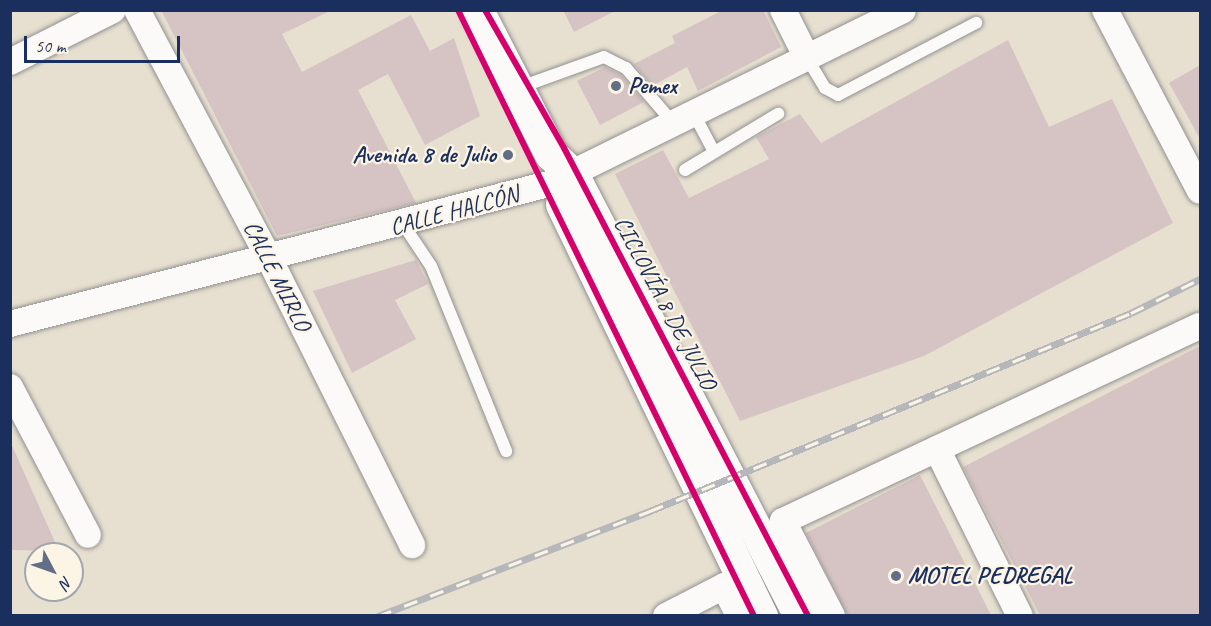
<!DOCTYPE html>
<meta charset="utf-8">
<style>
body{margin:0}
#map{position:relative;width:1211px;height:626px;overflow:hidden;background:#e7e0d0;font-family:Caveat,sans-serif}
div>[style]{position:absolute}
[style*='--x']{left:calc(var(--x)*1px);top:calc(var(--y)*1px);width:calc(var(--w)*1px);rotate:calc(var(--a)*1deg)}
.building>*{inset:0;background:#d6c3c4}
.roads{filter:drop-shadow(0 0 2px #929191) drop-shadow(0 0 2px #929191)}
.lane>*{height:12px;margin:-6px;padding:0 6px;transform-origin:6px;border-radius:6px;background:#fbfaf8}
.street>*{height:26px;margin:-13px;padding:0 13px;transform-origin:13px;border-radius:13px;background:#fbfaf8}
.primary>*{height:33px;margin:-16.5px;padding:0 16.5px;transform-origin:16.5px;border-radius:16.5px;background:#fbfaf8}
.rail>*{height:7px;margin-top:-3.5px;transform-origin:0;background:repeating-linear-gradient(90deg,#fcf5e5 0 14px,#b6b7ba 0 28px);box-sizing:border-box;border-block:2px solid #b6b7ba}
.cycleway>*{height:6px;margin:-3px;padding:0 3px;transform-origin:3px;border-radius:3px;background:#d6006c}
.dots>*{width:16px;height:16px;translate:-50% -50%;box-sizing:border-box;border:3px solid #fcf5e5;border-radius:50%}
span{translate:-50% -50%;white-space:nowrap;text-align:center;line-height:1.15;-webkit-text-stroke:4.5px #fcf5e5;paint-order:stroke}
.poi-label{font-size:24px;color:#1b2f5e;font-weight:700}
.left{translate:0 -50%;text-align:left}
.right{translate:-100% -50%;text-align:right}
.street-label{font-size:24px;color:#1b2f5e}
.frame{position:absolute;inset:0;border:12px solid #1b2f5e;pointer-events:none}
.north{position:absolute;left:24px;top:542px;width:60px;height:60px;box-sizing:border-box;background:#fcf5e5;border:2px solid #a2a6af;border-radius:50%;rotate:131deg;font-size:16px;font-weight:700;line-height:24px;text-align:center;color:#1b2f5e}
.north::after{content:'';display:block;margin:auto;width:21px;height:27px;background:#626d86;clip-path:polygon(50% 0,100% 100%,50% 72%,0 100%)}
.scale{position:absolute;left:24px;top:36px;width:156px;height:27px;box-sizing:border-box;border:3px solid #1b2f5e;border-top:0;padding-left:8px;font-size:18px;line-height:21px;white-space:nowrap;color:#1b2f5e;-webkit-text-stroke:4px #fcf5e5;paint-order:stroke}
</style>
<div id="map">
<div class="building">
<div style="clip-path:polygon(161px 10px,332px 10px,282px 34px,302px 72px,411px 15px,430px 51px,454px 38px,480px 116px,425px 145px,388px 74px,358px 90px,416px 203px,277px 236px)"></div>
<div style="clip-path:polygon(563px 10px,617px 10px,574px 32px)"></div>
<div style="clip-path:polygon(723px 10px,763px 10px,781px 47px,698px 91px,687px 67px,652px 86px,634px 64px,675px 43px,672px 36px)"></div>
<div style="clip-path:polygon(1008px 40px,1049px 127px,1112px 99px,1173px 223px,924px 356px,740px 421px,615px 174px,663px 150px,689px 198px,769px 159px,756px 137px,800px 114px,821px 143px)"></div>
<div style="clip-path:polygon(1200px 65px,1200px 139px,1169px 83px)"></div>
<div style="clip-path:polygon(605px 67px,621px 75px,644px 102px,600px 125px,577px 81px)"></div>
<div style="clip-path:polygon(416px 260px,428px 284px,395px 300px,416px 339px,352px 373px,313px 291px)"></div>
<div style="clip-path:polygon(1200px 346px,1200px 615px,1040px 615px,963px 467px)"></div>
<div style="clip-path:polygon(10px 441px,59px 551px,10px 550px)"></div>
<div style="clip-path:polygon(920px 475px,991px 615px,847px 615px,806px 533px)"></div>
</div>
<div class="roads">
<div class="lane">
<div style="--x:807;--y:58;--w:35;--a:59"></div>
<div style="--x:825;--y:88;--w:15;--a:28"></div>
<div style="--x:838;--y:95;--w:156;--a:-27.6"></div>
<div style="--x:518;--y:88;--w:91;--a:-19.8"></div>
<div style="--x:604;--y:57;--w:25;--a:27"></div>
<div style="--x:626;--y:68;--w:74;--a:49.4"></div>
<div style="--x:694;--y:114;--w:43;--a:62.2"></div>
<div style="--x:685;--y:170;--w:109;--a:-31.1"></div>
<div style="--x:403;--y:224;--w:50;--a:56.3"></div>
<div style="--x:431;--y:266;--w:200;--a:67.9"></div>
</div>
<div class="street">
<div style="--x:137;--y:10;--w:281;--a:62"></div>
<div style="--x:269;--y:258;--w:321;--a:63.5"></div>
<div style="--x:783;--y:10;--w:54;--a:63.4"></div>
<div style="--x:1105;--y:10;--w:204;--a:62.3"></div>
<div style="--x:10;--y:62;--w:115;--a:-26.8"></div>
<div style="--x:10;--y:324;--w:560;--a:-14.58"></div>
<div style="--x:552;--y:183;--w:391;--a:-26.2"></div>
<div style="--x:10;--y:387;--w:167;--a:62.2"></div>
<div style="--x:937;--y:449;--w:186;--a:63.6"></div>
<div style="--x:666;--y:616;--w:65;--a:-27.3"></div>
<div style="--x:724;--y:586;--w:34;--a:63"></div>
<div style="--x:832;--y:616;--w:107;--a:-117.3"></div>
<div style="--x:783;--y:521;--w:460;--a:-25.1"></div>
</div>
<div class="primary">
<div style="--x:477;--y:10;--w:162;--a:62.8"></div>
<div style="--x:551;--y:154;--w:29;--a:44"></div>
<div style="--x:572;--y:174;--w:497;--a:62.7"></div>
<div style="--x:562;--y:204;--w:458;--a:64.2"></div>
</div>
</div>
<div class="rail">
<div style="--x:378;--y:616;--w:292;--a:-21.1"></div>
<div style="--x:650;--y:511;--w:520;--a:-22.37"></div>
<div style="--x:1131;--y:313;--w:77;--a:-26.2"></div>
</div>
<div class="cycleway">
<div style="--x:458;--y:10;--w:674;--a:63.97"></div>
<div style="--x:485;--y:10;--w:159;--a:60.2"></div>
<div style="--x:564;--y:148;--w:528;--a:62.46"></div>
</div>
<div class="dots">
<div style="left:616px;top:86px;background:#626d86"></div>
<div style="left:508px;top:155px;background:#626d86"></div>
<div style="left:896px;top:576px;background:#626d86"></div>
</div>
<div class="poi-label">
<span class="left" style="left:628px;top:86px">Pemex</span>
<span class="right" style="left:496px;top:155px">Avenida 8 de Julio</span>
<span class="left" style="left:908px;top:576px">MOTEL PEDREGAL</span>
</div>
<div class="street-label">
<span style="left:454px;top:211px;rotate:-15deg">CALLE HALCÓN</span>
<span style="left:277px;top:276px;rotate:63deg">CALLE MIRLO</span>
<span style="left:665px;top:303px;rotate:62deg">CICLOVÍA 8 DE JULIO</span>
</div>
<div class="frame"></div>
<div class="north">N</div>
<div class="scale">50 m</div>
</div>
